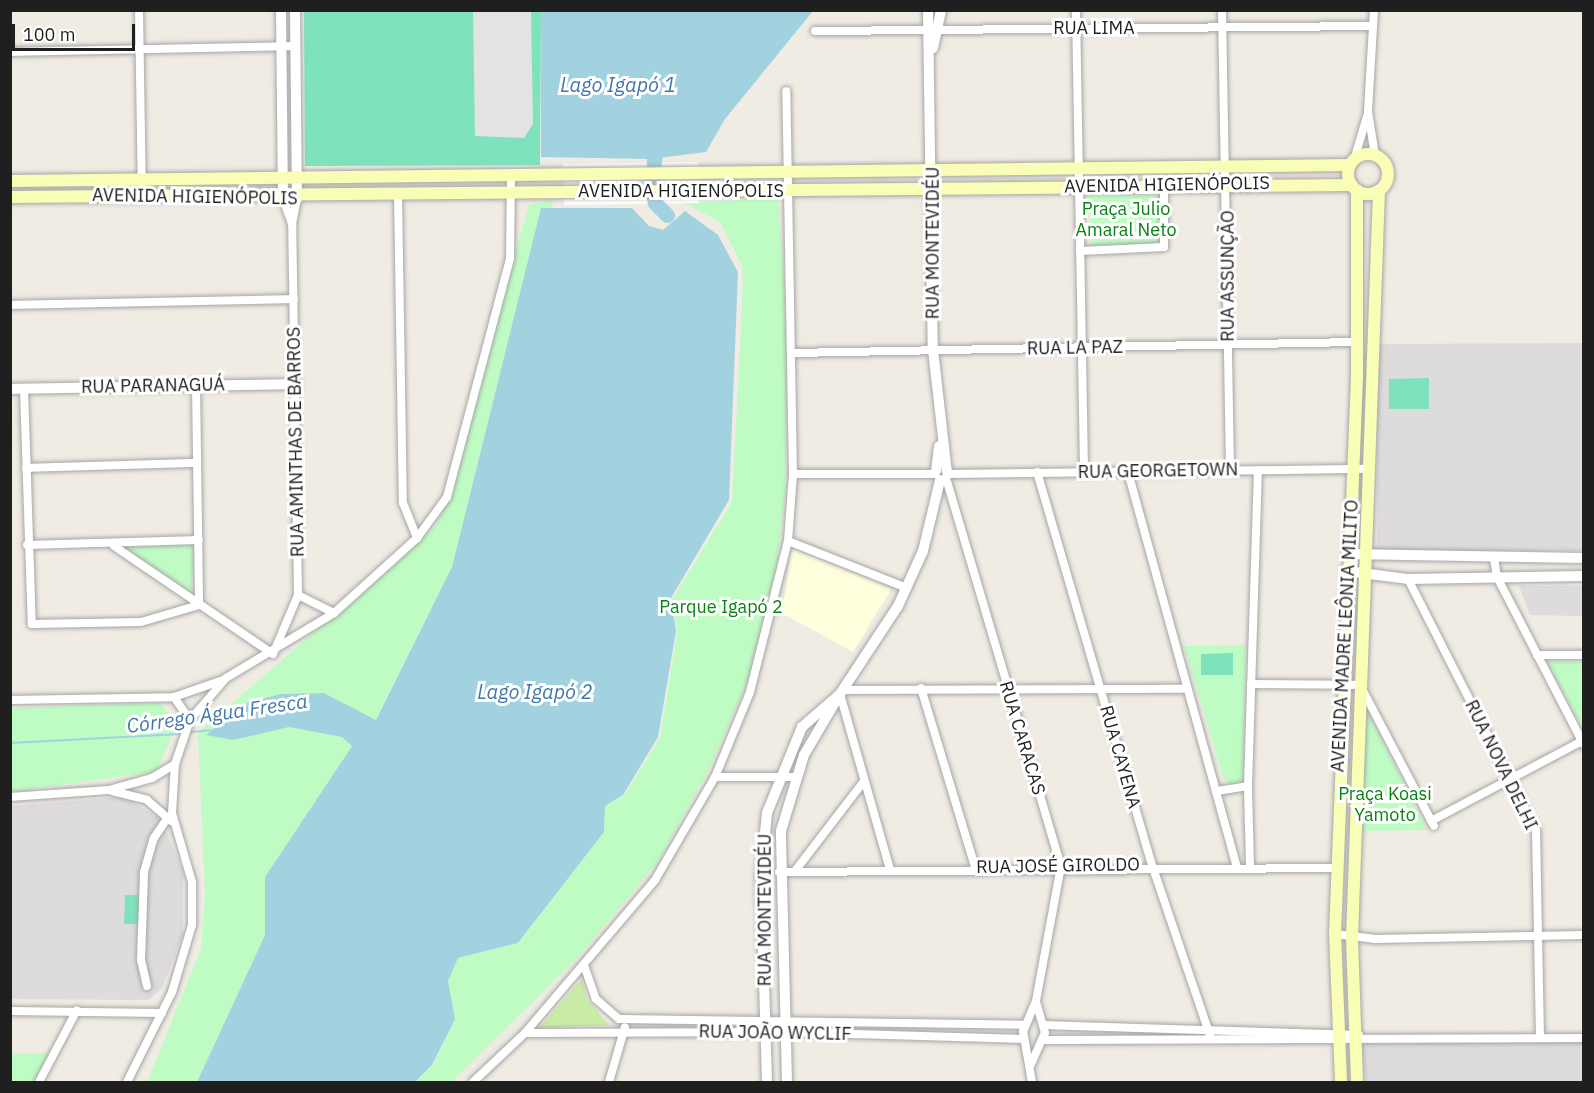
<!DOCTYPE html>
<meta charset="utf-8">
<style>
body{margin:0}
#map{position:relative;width:1594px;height:1093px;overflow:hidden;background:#f0ece4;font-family:"IBM Plex Sans",sans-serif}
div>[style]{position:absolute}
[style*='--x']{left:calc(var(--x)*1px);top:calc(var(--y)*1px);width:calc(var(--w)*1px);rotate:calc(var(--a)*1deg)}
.residential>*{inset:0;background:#dddbdb}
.education>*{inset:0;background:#ffffde}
.grass>*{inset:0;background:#c9eda7}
.park>*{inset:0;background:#bffcc4}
.pitch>*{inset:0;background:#7ee3bc}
.parking>*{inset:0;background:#e3e3e3}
.water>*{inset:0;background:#a2d2e0}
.pier>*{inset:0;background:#fff}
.stream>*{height:2px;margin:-1px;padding:0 1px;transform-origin:1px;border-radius:1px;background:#a2d2e0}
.river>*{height:15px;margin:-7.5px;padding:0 7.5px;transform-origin:7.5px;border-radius:7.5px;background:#a2d2e0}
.roads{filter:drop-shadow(0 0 2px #a6a6a6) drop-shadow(0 0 2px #a6a6a6)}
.minor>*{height:8px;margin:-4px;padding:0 4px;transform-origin:4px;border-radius:4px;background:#fff}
.tertiary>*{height:10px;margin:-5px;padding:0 5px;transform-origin:5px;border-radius:5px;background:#fff}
.secondary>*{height:12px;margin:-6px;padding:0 6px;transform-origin:6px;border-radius:6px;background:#f9fdb5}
.secondary>.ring{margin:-6px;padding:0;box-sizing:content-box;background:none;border:12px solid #f9fdb5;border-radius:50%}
span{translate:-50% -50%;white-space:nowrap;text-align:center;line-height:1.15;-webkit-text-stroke:6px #fff;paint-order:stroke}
.street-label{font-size:18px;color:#1f1f1f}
.park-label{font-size:18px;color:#068311}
.water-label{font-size:20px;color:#4377ab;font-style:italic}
.frame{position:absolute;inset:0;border:12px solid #1f1f1f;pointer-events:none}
.scale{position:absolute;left:12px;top:24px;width:123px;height:27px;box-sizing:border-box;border:3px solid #1f1f1f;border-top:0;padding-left:8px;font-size:18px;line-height:21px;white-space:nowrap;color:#1f1f1f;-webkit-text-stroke:4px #fff;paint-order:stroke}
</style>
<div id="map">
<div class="residential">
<div style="clip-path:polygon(1583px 343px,1583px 550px,1377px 552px,1377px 344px)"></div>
<div style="clip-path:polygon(1519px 586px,1583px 586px,1583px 616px,1530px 615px)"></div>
<div style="clip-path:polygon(124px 797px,161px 819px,183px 872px,183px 935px,162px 988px,149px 1000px,11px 999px,11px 806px)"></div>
<div style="clip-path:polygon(1362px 1041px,1583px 1042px,1583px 1082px,1366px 1082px)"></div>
</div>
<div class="education">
<div style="clip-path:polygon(792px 548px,891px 589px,853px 652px,782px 613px)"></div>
</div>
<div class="grass">
<div style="clip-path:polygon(582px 979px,587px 999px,609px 1025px,539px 1028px)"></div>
</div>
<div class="park">
<div style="clip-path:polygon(1162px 195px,1162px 245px,1091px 247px,1090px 196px)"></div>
<div style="clip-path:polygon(778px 198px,788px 333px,785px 494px,776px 571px,750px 675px,709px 769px,657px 863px,577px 958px,452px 1082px,416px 1082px,433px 1065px,455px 1019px,448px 981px,458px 958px,519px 943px,604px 832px,605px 806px,624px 796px,660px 738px,677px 633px,673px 598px,732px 502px,743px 284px,742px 266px,720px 222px,684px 203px)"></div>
<div style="clip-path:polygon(553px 200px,552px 208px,541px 208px,452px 567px,375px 721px,325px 693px,234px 740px,289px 727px,342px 737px,352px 745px,265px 877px,265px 935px,197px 1082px,147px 1082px,201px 949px,205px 895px,198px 733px,436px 526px,529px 205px)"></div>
<div style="clip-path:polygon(196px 542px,191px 595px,123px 548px)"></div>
<div style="clip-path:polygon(1245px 645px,1244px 777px,1235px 786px,1224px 780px,1184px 646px)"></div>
<div style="clip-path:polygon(1548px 662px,1583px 662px,1583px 729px)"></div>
<div style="clip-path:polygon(160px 703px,177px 723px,157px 771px,11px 792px,10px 708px)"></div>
<div style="clip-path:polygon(1367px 715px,1370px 716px,1427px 830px,1360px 831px)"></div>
<div style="clip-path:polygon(11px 1053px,51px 1053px,36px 1082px,11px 1082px)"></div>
</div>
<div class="pitch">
<div style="clip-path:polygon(304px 11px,541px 11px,540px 165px,305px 166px)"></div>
<div style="clip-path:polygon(1429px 378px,1429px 409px,1389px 409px,1389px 379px)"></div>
<div style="clip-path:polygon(1233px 653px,1233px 675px,1201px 675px,1201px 654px)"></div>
<div style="clip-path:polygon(125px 895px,143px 895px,142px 924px,124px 924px)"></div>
</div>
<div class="parking">
<div style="clip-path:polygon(473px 11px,531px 11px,533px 124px,524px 138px,475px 136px)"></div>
</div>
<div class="water">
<div style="clip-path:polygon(541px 11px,541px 10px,813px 11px,725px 119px,706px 152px,651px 159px,541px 157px)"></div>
<div style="clip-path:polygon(541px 208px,632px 208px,649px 226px,663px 230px,685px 211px,718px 235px,738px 272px,729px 500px,671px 598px,676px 631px,658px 737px,623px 795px,605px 806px,604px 832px,518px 943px,458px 958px,448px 981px,455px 1019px,432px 1065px,415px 1082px,197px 1082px,265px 935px,265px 877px,352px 746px,342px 737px,289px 727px,234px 740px,206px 735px,245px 703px,281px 694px,324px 693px,376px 720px,452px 567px)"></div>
</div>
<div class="pier">
<div style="clip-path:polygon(698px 162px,699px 203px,564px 205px,563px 164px)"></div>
</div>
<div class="stream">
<div style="--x:190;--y:732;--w:21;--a:-5"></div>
<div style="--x:10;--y:743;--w:171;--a:-3"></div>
</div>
<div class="river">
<div style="--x:656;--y:139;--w:46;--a:95"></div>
<div style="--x:652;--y:185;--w:18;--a:81"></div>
<div style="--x:655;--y:203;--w:17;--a:45"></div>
</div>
<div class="roads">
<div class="minor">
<div style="--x:139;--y:10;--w:185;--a:89.1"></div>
<div style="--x:1076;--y:10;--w:462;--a:89"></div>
<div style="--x:1222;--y:10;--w:460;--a:89"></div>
<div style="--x:1374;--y:10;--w:102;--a:93.4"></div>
<div style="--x:1368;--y:112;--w:44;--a:80.8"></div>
<div style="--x:815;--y:31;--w:558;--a:-0.51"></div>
<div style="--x:10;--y:52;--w:285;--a:-1.2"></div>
<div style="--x:1354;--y:160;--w:49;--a:-73.4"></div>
<div style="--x:398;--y:193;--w:310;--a:89.1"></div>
<div style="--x:403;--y:503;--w:38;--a:68"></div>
<div style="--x:283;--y:199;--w:27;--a:70"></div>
<div style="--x:1080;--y:251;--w:84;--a:-2.7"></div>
<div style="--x:1164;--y:247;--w:62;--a:-90"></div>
<div style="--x:10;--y:305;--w:284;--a:-1.2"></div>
<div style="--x:793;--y:353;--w:564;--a:-1.12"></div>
<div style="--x:196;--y:384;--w:221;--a:89.2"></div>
<div style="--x:24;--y:389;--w:235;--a:88.1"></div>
<div style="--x:32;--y:624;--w:109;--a:-1.1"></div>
<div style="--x:141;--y:622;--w:60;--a:-16.3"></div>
<div style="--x:26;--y:468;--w:170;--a:-1.7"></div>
<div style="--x:1037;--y:472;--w:409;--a:73.7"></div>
<div style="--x:1152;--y:865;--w:183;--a:71.2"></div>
<div style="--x:1128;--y:472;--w:408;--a:74.6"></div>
<div style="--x:793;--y:474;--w:142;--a:0"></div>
<div style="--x:947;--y:474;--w:423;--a:-0.7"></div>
<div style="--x:946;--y:478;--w:405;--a:73.5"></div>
<div style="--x:1061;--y:866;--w:137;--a:100.5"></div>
<div style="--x:1036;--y:1001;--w:33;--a:113"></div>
<div style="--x:1023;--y:1031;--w:52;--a:80"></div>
<div style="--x:788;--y:541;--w:128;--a:21.6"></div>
<div style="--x:27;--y:545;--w:172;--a:-1.7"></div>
<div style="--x:114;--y:546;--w:192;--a:34.2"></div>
<div style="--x:1494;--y:558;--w:19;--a:81"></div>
<div style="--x:1497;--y:577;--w:189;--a:62.6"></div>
<div style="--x:1408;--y:579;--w:282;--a:63"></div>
<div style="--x:1536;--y:830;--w:208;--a:88.9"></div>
<div style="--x:298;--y:595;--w:40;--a:26.6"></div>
<div style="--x:273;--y:654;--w:64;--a:-67"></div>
<div style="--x:298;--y:595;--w:371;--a:-90.9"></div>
<div style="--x:292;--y:224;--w:25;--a:-79"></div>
<div style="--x:1537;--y:655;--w:47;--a:0"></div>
<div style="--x:1251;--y:684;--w:109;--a:0.5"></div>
<div style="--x:1360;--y:685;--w:159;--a:62.3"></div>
<div style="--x:921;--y:688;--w:187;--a:73.2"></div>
<div style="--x:843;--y:690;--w:343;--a:-0.2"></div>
<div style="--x:840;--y:694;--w:182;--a:74.1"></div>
<div style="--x:174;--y:697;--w:28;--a:55"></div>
<div style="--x:10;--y:700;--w:164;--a:-1"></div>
<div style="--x:174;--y:697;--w:52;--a:-19.1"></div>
<div style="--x:715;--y:777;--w:79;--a:0"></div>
<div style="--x:112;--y:791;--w:36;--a:14"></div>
<div style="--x:147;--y:800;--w:32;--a:41"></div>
<div style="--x:1217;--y:791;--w:31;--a:-9"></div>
<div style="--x:10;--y:797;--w:99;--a:-4"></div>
<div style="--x:109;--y:790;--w:45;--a:-15.6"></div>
<div style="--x:152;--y:778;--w:27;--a:-31"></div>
<div style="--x:1431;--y:821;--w:173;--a:-27.9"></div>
<div style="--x:1250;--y:865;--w:79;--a:-91.5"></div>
<div style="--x:1248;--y:786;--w:316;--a:-88.2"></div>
<div style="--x:795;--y:871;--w:113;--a:-52.5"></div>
<div style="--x:779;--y:872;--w:558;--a:-0.41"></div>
<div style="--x:1335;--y:934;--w:39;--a:7"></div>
<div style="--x:1374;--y:939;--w:210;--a:-1.1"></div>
<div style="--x:584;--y:965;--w:36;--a:71"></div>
<div style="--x:596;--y:999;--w:30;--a:41"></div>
<div style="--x:619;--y:1019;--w:406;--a:0.8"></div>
<div style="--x:147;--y:986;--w:27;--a:-103"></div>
<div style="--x:141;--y:960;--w:88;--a:-88"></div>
<div style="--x:144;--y:872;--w:35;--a:-74"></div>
<div style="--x:154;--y:838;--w:25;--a:-56"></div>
<div style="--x:10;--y:1011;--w:152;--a:0.8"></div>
<div style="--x:1043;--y:1025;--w:316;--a:1.8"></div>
<div style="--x:525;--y:1033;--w:261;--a:-0.2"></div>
<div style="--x:786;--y:1032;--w:238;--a:1.7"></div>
<div style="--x:1042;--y:1040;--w:542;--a:-0.21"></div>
<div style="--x:1031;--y:1064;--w:34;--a:-66"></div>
<div style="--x:1045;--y:1033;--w:33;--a:-106"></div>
<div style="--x:39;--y:1082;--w:81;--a:-62.2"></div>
<div style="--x:127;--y:1082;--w:101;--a:-63.4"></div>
<div style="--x:172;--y:992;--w:70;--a:-73.4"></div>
<div style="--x:192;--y:925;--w:43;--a:-90"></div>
<div style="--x:192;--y:882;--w:72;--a:-106.2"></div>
<div style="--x:172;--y:813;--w:49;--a:-86.5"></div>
<div style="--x:175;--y:764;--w:46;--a:-71.2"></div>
<div style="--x:190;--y:720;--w:55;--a:-49.4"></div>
<div style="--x:226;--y:678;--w:126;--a:-31"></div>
<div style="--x:334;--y:613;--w:112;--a:-42.1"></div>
<div style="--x:417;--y:538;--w:51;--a:-53.8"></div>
<div style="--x:447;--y:497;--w:246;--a:-75.2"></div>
<div style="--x:510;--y:259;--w:82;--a:-89.3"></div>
<div style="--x:473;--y:1082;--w:71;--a:-43.3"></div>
<div style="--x:525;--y:1033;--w:201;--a:-49.6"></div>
<div style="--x:655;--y:880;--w:119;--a:-59.8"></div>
<div style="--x:715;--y:777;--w:92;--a:-67.6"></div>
<div style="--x:750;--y:692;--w:156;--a:-75.9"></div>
<div style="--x:788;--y:541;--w:67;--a:-85.7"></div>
<div style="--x:793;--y:474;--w:383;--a:-91"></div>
<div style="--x:609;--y:1082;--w:57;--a:-73.8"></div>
</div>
<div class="tertiary">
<div style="--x:281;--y:10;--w:189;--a:89.4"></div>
<div style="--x:295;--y:10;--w:189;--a:89.4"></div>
<div style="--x:928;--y:10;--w:340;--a:89.2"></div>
<div style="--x:933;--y:350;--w:123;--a:83.5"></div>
<div style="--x:933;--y:48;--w:39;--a:-78"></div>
<div style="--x:10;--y:389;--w:286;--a:-1"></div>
<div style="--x:936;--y:471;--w:25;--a:-83"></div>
<div style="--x:1348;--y:554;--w:236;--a:1"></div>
<div style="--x:1347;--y:571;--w:62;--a:7.5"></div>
<div style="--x:1408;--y:579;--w:176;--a:-1"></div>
<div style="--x:767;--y:1082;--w:208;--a:-91.7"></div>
<div style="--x:761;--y:874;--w:61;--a:-84.4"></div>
<div style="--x:767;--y:813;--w:93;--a:-67.9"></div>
<div style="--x:802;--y:727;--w:50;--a:-41"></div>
<div style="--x:840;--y:694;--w:105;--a:-56.6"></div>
<div style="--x:898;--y:606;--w:60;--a:-65.6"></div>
<div style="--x:923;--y:551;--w:73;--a:-76.5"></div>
<div style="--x:787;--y:1082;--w:251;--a:-91.4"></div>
<div style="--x:781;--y:831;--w:79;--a:-73.2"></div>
<div style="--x:804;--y:755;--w:67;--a:-59.6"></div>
</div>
<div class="secondary">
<div class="ring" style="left:1348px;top:154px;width:28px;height:28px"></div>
<div style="--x:10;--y:181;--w:1340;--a:-0.68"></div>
<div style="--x:10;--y:197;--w:1342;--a:-0.51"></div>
<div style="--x:1341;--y:1082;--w:148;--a:-92.3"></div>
<div style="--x:1335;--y:934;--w:558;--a:-87.74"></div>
<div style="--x:1357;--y:376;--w:186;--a:-90"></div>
<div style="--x:1357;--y:1082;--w:144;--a:-92"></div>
<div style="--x:1352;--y:938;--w:748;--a:-87.93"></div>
</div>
</div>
<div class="street-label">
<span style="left:1094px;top:28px">RUA LIMA</span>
<span style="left:1167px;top:185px;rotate:-1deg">AVENIDA HIGIENÓPOLIS</span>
<span style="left:681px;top:191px">AVENIDA HIGIENÓPOLIS</span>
<span style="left:195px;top:197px;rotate:1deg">AVENIDA HIGIENÓPOLIS</span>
<span style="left:933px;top:243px;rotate:-90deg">RUA MONTEVIDÉU</span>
<span style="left:1228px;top:276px;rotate:-90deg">RUA ASSUNÇÃO</span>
<span style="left:1075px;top:348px;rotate:-1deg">RUA LA PAZ</span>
<span style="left:153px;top:386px;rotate:-1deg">RUA PARANAGUÁ</span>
<span style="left:296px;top:442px;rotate:-91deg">RUA AMINTHAS DE BARROS</span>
<span style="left:1158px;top:471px;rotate:-1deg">RUA GEORGETOWN</span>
<span style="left:1345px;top:636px;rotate:-87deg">AVENIDA MADRE LEÔNIA MILITO</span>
<span style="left:1022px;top:738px;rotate:73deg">RUA CARACAS</span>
<span style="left:1120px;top:757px;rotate:74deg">RUA CAYENA</span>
<span style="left:1501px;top:765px;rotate:64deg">RUA NOVA DELHI</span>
<span style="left:1058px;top:866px;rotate:-1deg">RUA JOSÉ GIROLDO</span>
<span style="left:765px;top:910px;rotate:-90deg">RUA MONTEVIDÉU</span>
<span style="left:775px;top:1033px;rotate:1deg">RUA JOÃO WYCLIF</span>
</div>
<div class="park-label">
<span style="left:1126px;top:220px">Praça Julio<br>Amaral Neto</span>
<span style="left:721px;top:607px">Parque Igapó 2</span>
<span style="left:1385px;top:805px">Praça Koasi<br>Yamoto</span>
</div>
<div class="water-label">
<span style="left:618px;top:84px">Lago Igapó 1</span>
<span style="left:535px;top:691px">Lago Igapó 2</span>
<span style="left:217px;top:713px;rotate:-8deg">Córrego Água Fresca</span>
</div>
<div class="frame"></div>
<div class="scale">100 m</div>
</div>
